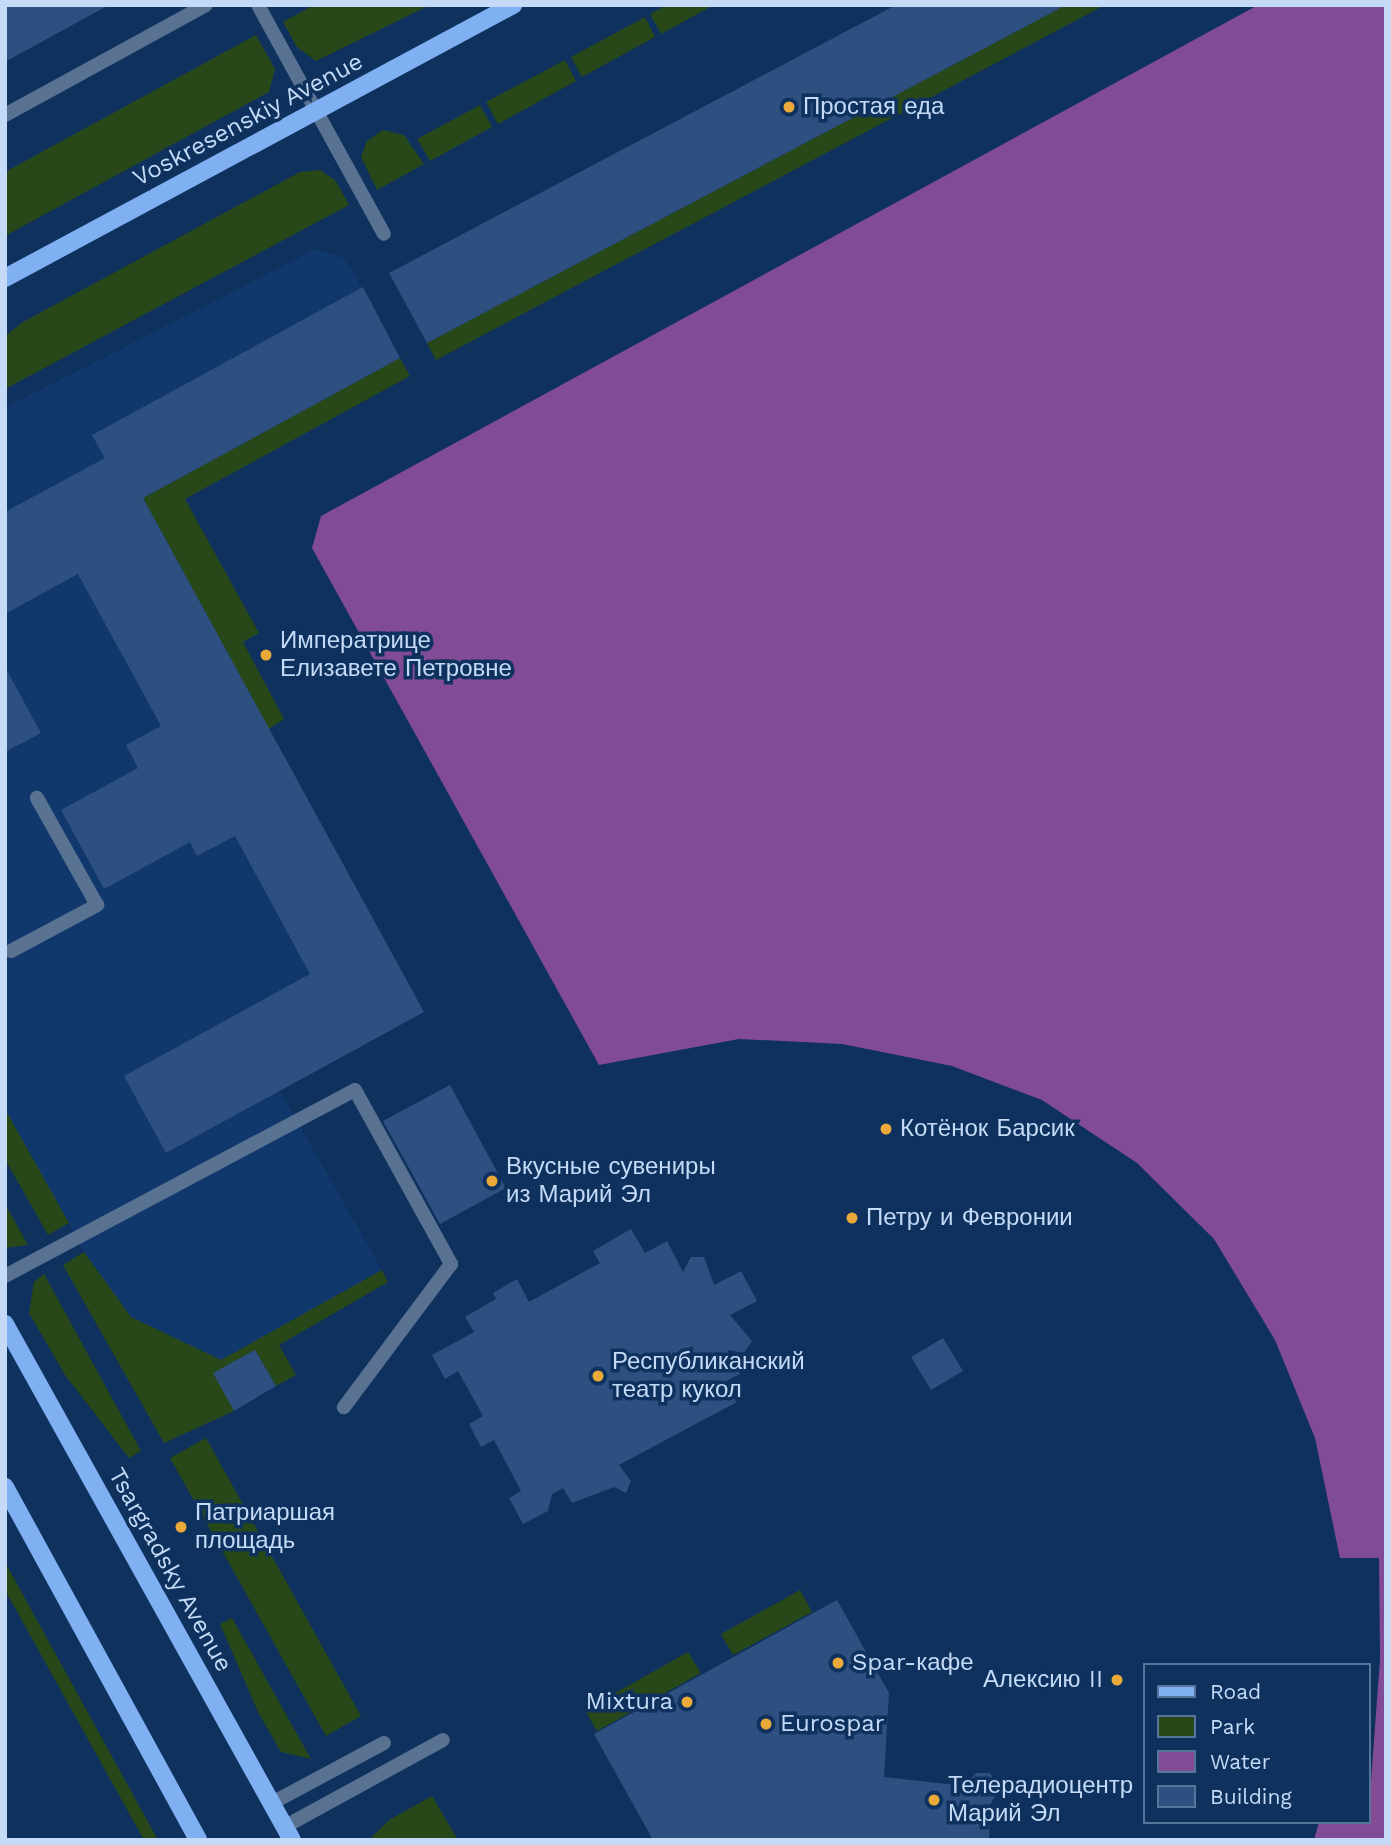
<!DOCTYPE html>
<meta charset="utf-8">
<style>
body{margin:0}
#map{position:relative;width:1391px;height:1845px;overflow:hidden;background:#0e315e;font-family:"Work Sans",sans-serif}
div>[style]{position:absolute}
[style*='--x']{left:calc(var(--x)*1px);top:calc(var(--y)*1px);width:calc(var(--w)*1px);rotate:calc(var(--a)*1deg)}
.built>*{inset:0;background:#11386c}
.green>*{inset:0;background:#29481a}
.water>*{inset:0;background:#824b96}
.building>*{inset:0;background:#2d5080}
.lane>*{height:14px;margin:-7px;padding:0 7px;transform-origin:7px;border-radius:7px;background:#5a7292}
.primary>*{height:18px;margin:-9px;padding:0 9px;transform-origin:9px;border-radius:9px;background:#7fb0f2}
.dots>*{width:19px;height:19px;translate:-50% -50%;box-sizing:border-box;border:4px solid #0e315e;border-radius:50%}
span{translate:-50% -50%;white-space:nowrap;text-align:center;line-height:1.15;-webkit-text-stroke:7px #0e315e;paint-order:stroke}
.poi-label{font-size:24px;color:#c5daf6}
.left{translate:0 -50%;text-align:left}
.right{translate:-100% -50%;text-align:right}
.street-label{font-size:24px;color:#c5daf6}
.frame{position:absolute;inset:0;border:7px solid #c5daf6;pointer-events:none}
.legend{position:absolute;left:1143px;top:1663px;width:228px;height:161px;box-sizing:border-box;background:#0e315e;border:2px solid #57759b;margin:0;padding:9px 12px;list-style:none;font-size:21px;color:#c5daf6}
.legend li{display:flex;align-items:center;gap:14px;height:35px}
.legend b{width:35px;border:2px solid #57759b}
</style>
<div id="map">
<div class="built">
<div style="clip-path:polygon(316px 249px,343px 258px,350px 267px,400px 358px,143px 499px,424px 1012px,280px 1091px,382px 1270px,221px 1361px,131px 1317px,100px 1281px,5px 1109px,5px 408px)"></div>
</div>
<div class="green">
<div style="clip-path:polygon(314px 5px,430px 5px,316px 61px,297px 47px,283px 22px)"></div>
<div style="clip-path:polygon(667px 5px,714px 5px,661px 34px,650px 14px)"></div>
<div style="clip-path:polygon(1066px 5px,1105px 5px,436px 360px,427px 343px)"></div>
<div style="clip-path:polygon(645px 17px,655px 37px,582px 77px,571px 57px)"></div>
<div style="clip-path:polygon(256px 35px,275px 69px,269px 92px,5px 236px,5px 172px)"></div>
<div style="clip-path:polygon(565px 60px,576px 81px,498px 124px,486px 102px)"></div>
<div style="clip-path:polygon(480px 105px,492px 127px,430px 161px,417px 139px)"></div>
<div style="clip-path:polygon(383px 130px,404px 135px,424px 164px,377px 190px,361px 157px,367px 141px)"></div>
<div style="clip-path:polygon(320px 170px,336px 181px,349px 205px,5px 389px,5px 336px,23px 322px,300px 172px)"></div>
<div style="clip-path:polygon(400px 358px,410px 376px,185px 499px,259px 633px,243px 642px,284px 719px,269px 729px,143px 498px)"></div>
<div style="clip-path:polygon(5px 1109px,69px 1223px,48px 1235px,5px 1159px)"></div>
<div style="clip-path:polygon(5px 1204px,28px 1245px,5px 1248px)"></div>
<div style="clip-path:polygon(84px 1252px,131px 1317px,221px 1360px,382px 1270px,388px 1282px,279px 1345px,296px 1375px,276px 1386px,255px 1350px,234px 1411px,164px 1443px,63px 1265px)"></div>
<div style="clip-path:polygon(44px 1274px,141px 1451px,129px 1458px,65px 1375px,29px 1313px,34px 1282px)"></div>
<div style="clip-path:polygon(206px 1438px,361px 1716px,326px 1736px,170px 1458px)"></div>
<div style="clip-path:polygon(5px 1562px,158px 1840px,144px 1840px,5px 1590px)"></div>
<div style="clip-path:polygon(800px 1590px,812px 1612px,733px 1655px,721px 1634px)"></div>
<div style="clip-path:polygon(232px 1618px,311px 1759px,281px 1752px,258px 1712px,220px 1624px)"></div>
<div style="clip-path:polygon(688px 1652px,701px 1673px,597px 1731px,585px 1710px)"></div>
<div style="clip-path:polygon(432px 1796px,458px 1840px,369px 1840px,389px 1820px)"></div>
</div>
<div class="water">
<div style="clip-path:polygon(1258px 5px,1386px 5px,1386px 1840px,1314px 1840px,1319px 1822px,1368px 1822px,1380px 1659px,1379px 1558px,1340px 1558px,1315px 1438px,1275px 1340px,1214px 1239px,1137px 1163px,1042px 1100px,952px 1066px,842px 1044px,739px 1039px,599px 1065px,312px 548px,321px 516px)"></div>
</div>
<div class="building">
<div style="clip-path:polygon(5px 5px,109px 5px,5px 62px)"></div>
<div style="clip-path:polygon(896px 5px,1066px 5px,427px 343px,389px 273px)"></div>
<div style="clip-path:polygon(363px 287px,400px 358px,143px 498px,424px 1012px,166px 1153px,124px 1076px,310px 974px,235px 836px,197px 856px,190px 842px,104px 889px,61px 810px,138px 768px,126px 745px,161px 726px,78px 574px,5px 614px,5px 512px,105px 458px,92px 435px)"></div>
<div style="clip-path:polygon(5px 667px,41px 733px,5px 752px)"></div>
<div style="clip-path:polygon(450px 1085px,506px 1188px,440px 1224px,383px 1121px)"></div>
<div style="clip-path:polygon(631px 1229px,645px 1253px,667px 1241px,683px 1272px,691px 1257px,704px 1257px,714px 1285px,741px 1271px,757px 1301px,730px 1315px,752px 1341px,744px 1353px,727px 1350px,740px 1374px,726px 1381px,737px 1402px,619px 1465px,631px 1481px,626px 1493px,614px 1487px,572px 1503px,563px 1488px,552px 1494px,548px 1511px,523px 1524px,509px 1498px,521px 1491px,494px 1440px,481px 1447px,469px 1424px,483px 1416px,458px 1371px,445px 1379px,432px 1355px,474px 1332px,465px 1317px,496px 1299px,493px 1293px,517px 1279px,529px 1302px,600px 1263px,593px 1251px)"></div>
<div style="clip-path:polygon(943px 1338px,963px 1371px,931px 1390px,911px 1357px)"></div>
<div style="clip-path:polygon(255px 1350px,276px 1386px,234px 1411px,213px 1373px)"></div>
<div style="clip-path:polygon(837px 1600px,889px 1693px,884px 1777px,965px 1786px,976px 1773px,990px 1773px,1000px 1788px,990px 1805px,989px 1840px,653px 1840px,594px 1734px)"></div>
</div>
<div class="lane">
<div style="--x:258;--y:5;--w:261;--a:61.2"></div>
<div style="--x:5;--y:115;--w:229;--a:-28.7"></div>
<div style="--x:11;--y:951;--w:98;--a:-28.1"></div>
<div style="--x:97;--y:905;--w:123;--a:-119.3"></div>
<div style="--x:5;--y:1276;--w:396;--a:-28"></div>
<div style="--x:355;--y:1090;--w:199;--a:61.1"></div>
<div style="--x:451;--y:1264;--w:179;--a:126.8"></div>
<div style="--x:272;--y:1803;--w:127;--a:-28.2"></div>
<div style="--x:284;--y:1827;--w:181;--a:-28.7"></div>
</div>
<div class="primary">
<div style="--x:5;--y:278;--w:577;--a:-28.25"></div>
<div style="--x:5;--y:1324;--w:590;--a:60.92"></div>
<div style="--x:5;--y:1487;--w:402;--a:61.3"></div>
</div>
<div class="dots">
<div style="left:789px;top:107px;background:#eba939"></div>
<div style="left:266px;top:655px;background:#eba939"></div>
<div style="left:886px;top:1129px;background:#eba939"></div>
<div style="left:492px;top:1181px;background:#eba939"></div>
<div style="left:852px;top:1218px;background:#eba939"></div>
<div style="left:598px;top:1376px;background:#eba939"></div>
<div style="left:181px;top:1527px;background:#eba939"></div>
<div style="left:838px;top:1663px;background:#eba939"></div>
<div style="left:1117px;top:1680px;background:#eba939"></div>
<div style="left:687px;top:1702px;background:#eba939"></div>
<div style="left:766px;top:1724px;background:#eba939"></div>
<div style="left:934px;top:1800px;background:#eba939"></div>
</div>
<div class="poi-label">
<span class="left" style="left:803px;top:107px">Простая еда</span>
<span class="left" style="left:280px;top:655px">Императрице<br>Елизавете Петровне</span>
<span class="left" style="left:900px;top:1129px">Котёнок Барсик</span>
<span class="left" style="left:506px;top:1181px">Вкусные сувениры<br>из Марий Эл</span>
<span class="left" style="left:866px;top:1218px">Петру и Февронии</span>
<span class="left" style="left:612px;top:1376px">Республиканский<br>театр кукол</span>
<span class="left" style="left:195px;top:1527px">Патриаршая<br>площадь</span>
<span class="left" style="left:852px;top:1663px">Spar-кафе</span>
<span class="right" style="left:1103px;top:1680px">Алексию II</span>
<span class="right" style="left:673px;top:1702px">Mixtura</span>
<span class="left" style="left:780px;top:1724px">Eurospar</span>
<span class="left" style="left:948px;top:1800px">Телерадиоцентр<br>Марий Эл</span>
</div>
<div class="street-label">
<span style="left:248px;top:120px;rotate:-28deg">Voskresenskiy Avenue</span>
<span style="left:170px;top:1570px;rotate:61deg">Tsargradsky Avenue</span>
</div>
<div class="frame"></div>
<ul class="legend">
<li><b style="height:9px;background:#7fb0f2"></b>Road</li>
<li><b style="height:19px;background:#29481a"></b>Park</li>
<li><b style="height:19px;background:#824b96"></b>Water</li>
<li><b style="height:19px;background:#2d5080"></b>Building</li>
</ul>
</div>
